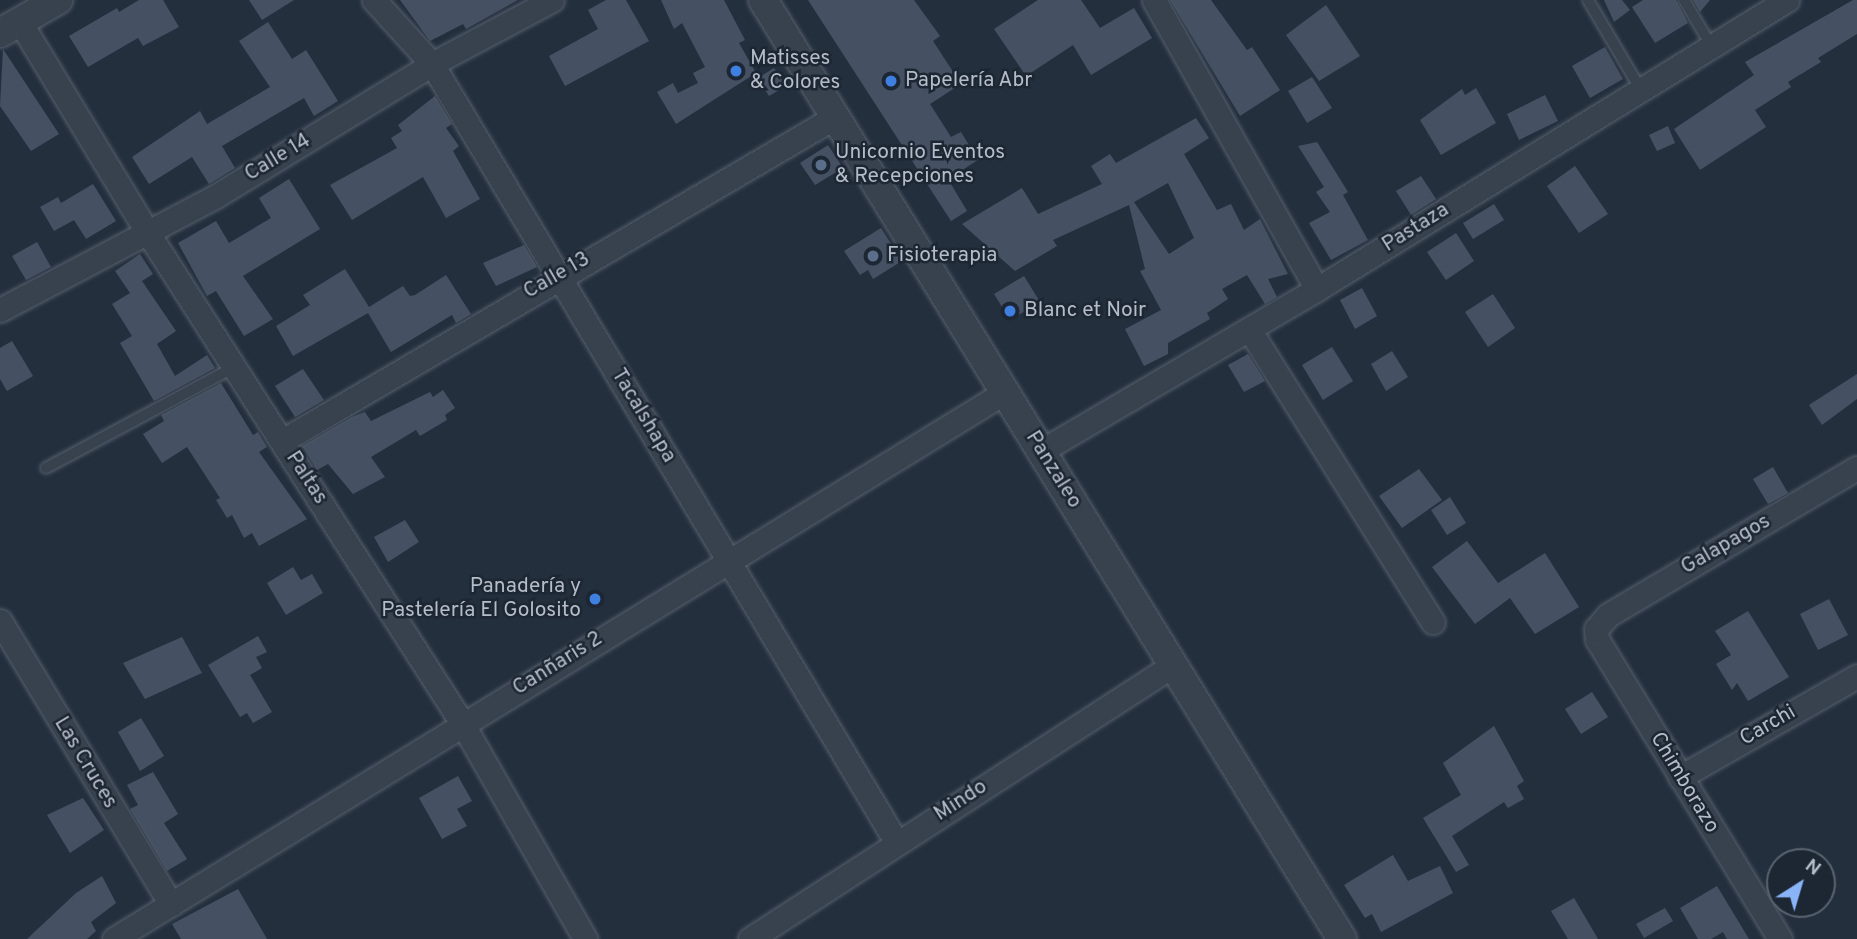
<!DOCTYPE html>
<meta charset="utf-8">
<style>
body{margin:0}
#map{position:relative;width:1857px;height:939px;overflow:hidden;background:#242f3e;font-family:Overpass,sans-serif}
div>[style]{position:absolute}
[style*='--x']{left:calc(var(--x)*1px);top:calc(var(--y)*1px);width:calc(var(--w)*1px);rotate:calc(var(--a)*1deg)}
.building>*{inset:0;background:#455162}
.roads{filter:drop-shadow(0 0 2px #565f6c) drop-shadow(0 0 2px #565f6c)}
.service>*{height:10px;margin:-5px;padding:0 5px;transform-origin:5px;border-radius:5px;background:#38414e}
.minor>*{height:23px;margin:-11.5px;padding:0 11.5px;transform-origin:11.5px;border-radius:11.5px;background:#38414e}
.tertiary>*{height:28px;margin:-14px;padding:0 14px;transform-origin:14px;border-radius:14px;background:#38414e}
.dots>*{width:19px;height:19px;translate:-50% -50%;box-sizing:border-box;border:4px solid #1d2633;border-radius:50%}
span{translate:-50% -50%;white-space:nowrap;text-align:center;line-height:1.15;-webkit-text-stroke:5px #1d2633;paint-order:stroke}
.poi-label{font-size:21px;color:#b4bcc9}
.left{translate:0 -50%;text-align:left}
.right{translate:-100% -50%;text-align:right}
.street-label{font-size:21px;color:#b4bcc9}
.north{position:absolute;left:1766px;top:848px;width:70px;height:70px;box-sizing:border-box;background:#1d2633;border:2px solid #59626f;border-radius:50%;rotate:37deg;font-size:19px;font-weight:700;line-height:28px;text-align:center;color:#b4bcc9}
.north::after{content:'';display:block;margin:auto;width:24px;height:32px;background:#8ab4f8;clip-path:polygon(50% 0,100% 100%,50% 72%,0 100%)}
</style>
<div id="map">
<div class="building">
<div style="clip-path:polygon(139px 0,163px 0,179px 27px,143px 46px,138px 38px,88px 67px,69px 36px,117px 8px,119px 12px)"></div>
<div style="clip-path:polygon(249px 0,294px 0,262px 20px)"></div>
<div style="clip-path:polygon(400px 0,518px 0,466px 29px,463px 24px,430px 41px)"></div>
<div style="clip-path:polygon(606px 0,626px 0,649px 41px,565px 86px,549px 56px,598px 29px,588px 10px)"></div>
<div style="clip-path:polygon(661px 0,724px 0,745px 40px,739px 43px,756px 73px,676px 124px,657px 92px,673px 83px,678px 93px,698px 83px,693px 73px,705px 67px,682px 23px,674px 29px)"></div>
<div style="clip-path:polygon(808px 0,914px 0,940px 36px,933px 41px,961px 84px,930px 104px,951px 137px,961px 132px,978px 160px,948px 179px,967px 211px,951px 221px)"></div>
<div style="clip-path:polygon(1038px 0,1081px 0,1100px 28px,1134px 8px,1152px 38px,1091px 75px,1073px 45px,1026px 76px,994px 29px)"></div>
<div style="clip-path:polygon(1170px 0,1211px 0,1247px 50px,1252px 47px,1280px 90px,1240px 116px)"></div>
<div style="clip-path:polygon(1604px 0,1622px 0,1630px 10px,1614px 22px)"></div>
<div style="clip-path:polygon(1643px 0,1676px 0,1688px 23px,1655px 43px,1632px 7px)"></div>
<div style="clip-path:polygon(1693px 0,1710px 0,1700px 12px)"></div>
<div style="clip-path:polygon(1853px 0,1857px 0,1857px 34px,1818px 58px,1821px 62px,1788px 82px,1791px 87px,1755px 110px,1766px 127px,1700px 170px,1674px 129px,1754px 75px,1745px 62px)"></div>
<div style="clip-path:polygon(1326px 5px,1360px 56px,1319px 81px,1286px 35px)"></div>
<div style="clip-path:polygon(268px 22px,292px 59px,306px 50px,338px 101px,314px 116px,304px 98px,222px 146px,235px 168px,209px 184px,192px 157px,149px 184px,132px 157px,200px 111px,207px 124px,270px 87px,239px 41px)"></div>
<div style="clip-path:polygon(1605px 47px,1623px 79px,1590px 98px,1572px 66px)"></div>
<div style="clip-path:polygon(3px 49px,59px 134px,31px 151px,0 106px)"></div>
<div style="clip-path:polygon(774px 68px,786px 86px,769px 96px,758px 78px)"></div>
<div style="clip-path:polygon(1312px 77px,1332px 108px,1307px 123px,1288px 91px)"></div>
<div style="clip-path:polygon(1476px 88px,1496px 123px,1441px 155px,1420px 120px,1462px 89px,1465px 95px)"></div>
<div style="clip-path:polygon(1545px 95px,1558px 121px,1519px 140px,1507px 114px)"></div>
<div style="clip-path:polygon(435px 96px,452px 124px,446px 128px,459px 146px,453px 151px,480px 199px,446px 218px,423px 177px,352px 220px,330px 185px,397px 148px,391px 138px,402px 131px,398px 125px)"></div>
<div style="clip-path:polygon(evenodd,1196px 118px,1209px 138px,1184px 154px,1217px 210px,1231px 204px,1244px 230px,1260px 219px,1288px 274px,1268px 279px,1277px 297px,1265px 304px,1247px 275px,1222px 289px,1228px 299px,1207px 313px,1210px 319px,1168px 343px,1168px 354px,1144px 366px,1125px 329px,1161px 310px,1140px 271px,1145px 269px,1129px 205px,1053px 240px,1057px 246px,1015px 271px,962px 224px,1022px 188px,1038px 214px,1102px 184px,1091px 166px,1110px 154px,1116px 163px,1196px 118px,1168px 183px,1194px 238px,1169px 254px,1134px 202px,1168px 183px)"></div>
<div style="clip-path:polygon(1668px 126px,1675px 143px,1657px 151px,1649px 135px)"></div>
<div style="clip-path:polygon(1317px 142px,1348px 192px,1343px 195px,1368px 240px,1331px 260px,1309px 223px,1330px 212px,1316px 192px,1324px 187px,1298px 146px)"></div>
<div style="clip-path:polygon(828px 145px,843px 168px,815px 185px,800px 163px)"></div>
<div style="clip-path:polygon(1575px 166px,1608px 214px,1579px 233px,1547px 186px)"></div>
<div style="clip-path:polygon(1421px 176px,1436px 199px,1411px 215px,1396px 191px)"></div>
<div style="clip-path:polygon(289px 179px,320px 229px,243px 276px,273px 319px,244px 336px,216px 291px,207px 296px,178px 243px,216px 221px,229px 243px,271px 218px,259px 198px)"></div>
<div style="clip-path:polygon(93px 184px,116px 221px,86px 239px,74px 220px,54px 231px,40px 207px,58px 197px,61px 203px)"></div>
<div style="clip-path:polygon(1494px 204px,1504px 220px,1473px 239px,1463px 223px)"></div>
<div style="clip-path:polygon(881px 228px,902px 261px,873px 279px,868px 270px,860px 275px,844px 251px)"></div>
<div style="clip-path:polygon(1456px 233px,1474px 261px,1446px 280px,1427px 252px)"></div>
<div style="clip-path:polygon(37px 242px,51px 267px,26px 280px,12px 256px)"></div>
<div style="clip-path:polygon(524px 245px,537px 267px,496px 286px,483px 263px)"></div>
<div style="clip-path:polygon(140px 254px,153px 274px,142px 281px,176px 331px,157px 344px,175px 376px,207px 355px,215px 368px,154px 401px,120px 343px,132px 336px,112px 304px,130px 293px,115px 271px)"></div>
<div style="clip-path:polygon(345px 269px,369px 307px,403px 286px,410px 296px,415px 295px,446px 275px,471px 314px,456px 323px,452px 315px,391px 352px,368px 313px,293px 356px,276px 326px,310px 305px,303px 295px)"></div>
<div style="clip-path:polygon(1024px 276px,1040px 302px,1010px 320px,994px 294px)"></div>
<div style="clip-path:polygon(1362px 288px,1377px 316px,1355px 329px,1340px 300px)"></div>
<div style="clip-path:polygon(1493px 294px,1515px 328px,1488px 347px,1465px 312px)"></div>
<div style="clip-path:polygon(12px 341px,33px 376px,7px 391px,0 379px,0 348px)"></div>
<div style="clip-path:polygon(1332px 347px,1353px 381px,1323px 400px,1302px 365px)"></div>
<div style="clip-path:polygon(1392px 351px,1408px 377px,1386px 391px,1371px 364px)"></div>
<div style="clip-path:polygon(1248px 354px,1265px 381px,1244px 392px,1228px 365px)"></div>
<div style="clip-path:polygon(303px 369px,324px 400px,295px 417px,275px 386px)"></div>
<div style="clip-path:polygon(1857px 374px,1857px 399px,1822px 425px,1809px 405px)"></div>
<div style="clip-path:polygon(221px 383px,253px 435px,258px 432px,267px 447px,259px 452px,307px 519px,259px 546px,252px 533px,244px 538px,232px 515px,227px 518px,216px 500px,220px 498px,187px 447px,162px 463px,143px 434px,164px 421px,161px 415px)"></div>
<div style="clip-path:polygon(443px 390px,455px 408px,445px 415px,447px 420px,420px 436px,416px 430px,371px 457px,385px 477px,353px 494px,328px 464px,317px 470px,302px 446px,352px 417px,365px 412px,371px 421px,430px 392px,433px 397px)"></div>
<div style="clip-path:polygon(1773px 467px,1788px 493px,1768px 504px,1753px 479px)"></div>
<div style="clip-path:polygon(1419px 469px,1442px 500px,1402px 528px,1379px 496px)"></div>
<div style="clip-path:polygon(1450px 497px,1466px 523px,1447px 535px,1431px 510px)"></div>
<div style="clip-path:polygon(405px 520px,419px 542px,388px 562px,374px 537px)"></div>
<div style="clip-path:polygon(1467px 541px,1498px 583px,1545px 553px,1579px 607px,1535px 634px,1510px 598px,1475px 624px,1432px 567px)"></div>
<div style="clip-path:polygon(293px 567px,301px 580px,312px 574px,323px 593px,286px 615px,267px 583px)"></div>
<div style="clip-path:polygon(1829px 599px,1848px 635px,1818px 650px,1800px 614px)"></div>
<div style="clip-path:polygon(1748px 611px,1789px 677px,1748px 701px,1737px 683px,1732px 690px,1716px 664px,1731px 655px,1715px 631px)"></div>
<div style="clip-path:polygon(258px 636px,267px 652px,256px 657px,262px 668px,250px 675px,272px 712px,253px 723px,247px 713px,240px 717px,208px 665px)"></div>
<div style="clip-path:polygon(182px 637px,202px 673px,145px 699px,123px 663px)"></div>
<div style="clip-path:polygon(1592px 692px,1608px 717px,1581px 734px,1565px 709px)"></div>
<div style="clip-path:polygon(141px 718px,164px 756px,140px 771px,118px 732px)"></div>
<div style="clip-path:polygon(1494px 726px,1524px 781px,1517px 786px,1524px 799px,1508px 808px,1504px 802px,1452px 836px,1469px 865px,1456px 872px,1423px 818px,1461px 795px,1443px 763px)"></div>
<div style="clip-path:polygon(153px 772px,178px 814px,164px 823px,187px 859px,167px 871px,130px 809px,138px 805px,127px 785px)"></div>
<div style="clip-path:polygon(458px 776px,472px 801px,457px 809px,467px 826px,442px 839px,419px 798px)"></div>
<div style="clip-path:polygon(83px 798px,104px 830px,70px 853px,47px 815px)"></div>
<div style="clip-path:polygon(1393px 855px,1408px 881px,1440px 866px,1453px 893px,1381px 932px,1372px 914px,1365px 918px,1344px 885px)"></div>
<div style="clip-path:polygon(102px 876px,116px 903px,91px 922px,96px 931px,87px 939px,27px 939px,76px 893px)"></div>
<div style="clip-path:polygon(1717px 886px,1749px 939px,1727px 939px,1723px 932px,1711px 939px,1698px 939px,1680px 908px)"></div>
<div style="clip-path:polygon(238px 889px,267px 939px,181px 939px,172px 924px)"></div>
<div style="clip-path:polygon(1574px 898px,1598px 939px,1568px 939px,1551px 911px)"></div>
<div style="clip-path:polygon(1665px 908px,1673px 921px,1644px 938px,1636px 924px)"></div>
</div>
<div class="roads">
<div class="service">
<div style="--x:1588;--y:0;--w:104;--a:59.5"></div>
<div style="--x:1684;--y:0;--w:55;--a:59.2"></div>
<div style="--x:46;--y:468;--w:213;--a:-28.2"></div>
</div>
<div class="minor">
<div style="--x:374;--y:0;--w:86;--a:47.8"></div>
<div style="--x:432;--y:64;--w:907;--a:59.17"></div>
<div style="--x:1154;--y:0;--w:332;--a:60.6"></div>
<div style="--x:20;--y:22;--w:243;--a:58.8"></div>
<div style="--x:146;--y:230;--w:586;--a:57.34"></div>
<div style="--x:462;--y:723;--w:249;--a:60.3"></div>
<div style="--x:0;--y:310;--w:244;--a:-27.8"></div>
<div style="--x:216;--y:196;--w:253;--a:-31.4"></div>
<div style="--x:432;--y:64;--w:136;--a:-28.1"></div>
<div style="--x:1249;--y:329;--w:346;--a:57.9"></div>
<div style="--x:282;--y:441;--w:641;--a:-30.37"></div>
<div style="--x:1041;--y:451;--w:320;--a:-30.4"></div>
<div style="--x:1317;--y:289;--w:552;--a:-31.59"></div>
<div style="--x:0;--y:621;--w:331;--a:58.9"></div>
<div style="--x:1680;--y:777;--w:204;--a:-29.7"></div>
<div style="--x:114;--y:939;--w:1046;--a:-31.55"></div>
<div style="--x:750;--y:939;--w:504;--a:-32.93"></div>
<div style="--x:1780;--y:939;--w:351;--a:-121.4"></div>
<div style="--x:1597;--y:639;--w:10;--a:-96"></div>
<div style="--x:1596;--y:629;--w:18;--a:-49"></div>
<div style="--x:1608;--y:615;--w:289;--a:-30.6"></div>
</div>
<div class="tertiary">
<div style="--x:763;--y:0;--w:1103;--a:58.34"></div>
<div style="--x:0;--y:33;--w:67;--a:-29.6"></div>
</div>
</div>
<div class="dots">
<div style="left:736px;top:71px;background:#3f7fe0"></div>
<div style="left:891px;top:81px;background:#3f7fe0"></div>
<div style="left:821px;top:165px;background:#5c6f8a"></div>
<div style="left:873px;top:256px;background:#5c6f8a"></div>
<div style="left:1010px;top:311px;background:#3f7fe0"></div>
<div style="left:595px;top:599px;background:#3f7fe0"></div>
</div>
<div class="poi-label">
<span class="left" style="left:750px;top:71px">Matisses<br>&amp; Colores</span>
<span class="left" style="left:905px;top:81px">Papelería Abr</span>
<span class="left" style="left:835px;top:165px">Unicornio Eventos<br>&amp; Recepciones</span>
<span class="left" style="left:887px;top:256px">Fisioterapia</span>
<span class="left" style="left:1024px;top:311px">Blanc et Noir</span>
<span class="right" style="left:581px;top:599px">Panadería y<br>Pastelería El Golosito</span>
</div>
<div class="street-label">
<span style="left:278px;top:158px;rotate:-31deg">Calle 14</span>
<span style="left:1416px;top:228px;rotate:-32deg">Pastaza</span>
<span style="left:557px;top:276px;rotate:-30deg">Calle 13</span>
<span style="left:643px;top:416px;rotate:59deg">Tacalshapa</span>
<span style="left:1053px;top:470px;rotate:58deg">Panzaleo</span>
<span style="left:306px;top:478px;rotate:57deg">Paltas</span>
<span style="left:1726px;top:545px;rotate:-30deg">Galapagos</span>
<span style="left:558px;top:664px;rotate:-32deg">Canñaris 2</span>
<span style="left:1768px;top:726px;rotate:-30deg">Carchi</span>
<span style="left:85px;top:763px;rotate:59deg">Las Cruces</span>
<span style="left:1684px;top:783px;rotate:59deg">Chimborazo</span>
<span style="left:961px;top:801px;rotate:-33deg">Mindo</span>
</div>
<div class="north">N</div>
</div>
